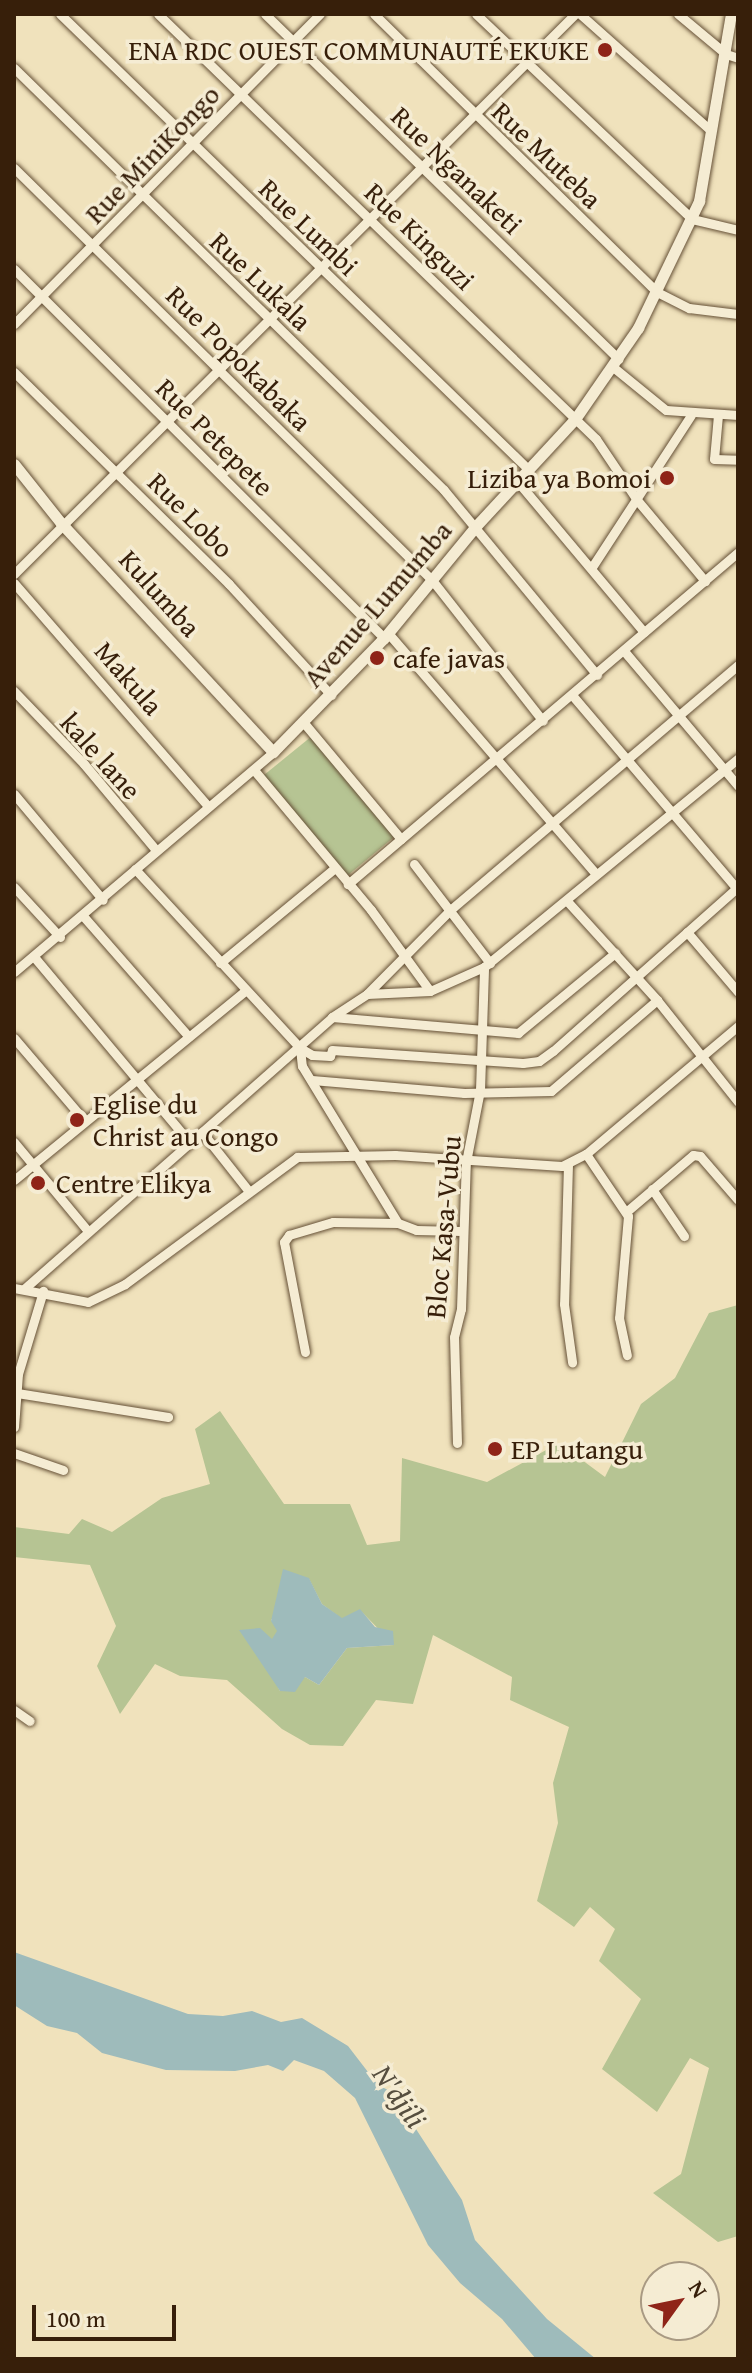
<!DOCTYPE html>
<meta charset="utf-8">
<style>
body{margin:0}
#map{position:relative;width:752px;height:2373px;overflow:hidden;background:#f0e2bc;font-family:"Gentium Book Plus",serif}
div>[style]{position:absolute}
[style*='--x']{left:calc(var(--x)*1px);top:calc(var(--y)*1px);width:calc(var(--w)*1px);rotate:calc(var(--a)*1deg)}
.green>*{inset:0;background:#b6c493}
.water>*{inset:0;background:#9ebbbb}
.roads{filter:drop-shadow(0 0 2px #655036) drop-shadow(0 0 2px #655036)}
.minor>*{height:9px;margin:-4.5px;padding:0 4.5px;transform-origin:4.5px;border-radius:4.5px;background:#f5ecd3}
.tertiary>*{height:11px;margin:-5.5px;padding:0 5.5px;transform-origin:5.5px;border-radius:5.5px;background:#f5ecd3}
.dots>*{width:22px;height:22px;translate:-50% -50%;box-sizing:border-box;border:4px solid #f5ecd3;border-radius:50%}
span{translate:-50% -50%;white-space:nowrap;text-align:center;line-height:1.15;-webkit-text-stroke:7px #f5ecd3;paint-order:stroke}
.poi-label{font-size:28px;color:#371f0a}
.right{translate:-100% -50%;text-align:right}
.left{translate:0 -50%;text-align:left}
.street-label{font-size:28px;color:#371f0a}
.water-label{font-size:30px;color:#564e3f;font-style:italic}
.frame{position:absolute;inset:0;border:16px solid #371f0a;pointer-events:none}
.north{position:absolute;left:640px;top:2261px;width:80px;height:80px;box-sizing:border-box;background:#f5ecd3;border:2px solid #a99a83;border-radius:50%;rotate:57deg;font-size:22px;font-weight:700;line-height:32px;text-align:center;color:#371f0a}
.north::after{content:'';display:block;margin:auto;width:28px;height:36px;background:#8f2418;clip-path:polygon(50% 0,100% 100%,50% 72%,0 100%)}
.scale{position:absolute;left:32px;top:2305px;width:144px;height:36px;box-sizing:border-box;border:4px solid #371f0a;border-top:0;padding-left:10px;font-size:24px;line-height:28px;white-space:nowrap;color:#371f0a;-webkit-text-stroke:6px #f5ecd3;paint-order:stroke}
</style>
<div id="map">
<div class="green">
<div style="clip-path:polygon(312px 736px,394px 837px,347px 876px,264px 775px)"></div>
<div style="clip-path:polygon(evenodd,738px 1305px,738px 2236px,718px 2242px,653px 2193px,681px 2174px,709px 2068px,690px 2058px,657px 2112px,602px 2069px,641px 1999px,599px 1961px,615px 1929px,590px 1907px,574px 1927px,537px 1901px,558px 1823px,553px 1783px,569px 1727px,510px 1700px,512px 1677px,433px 1635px,413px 1704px,376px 1700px,343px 1746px,310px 1745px,282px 1729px,227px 1680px,180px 1676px,155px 1664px,120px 1714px,97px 1666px,116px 1626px,90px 1565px,14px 1557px,14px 1527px,69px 1534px,82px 1519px,112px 1532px,162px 1498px,210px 1484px,195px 1429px,220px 1411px,284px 1504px,350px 1504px,367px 1545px,400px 1541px,402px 1458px,487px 1482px,559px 1443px,605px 1477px,641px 1404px,675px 1378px,709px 1313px,738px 1305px,309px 1579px,322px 1604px,342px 1619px,360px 1610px,394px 1645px,347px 1648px,319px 1685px,305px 1677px,280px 1691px,267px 1666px,278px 1631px,271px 1620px,309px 1579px)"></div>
</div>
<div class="water">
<div style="clip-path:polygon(283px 1569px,309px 1578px,322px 1604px,342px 1618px,360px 1609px,375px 1627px,393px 1631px,394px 1645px,347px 1648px,319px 1685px,305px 1677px,295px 1692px,280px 1691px,239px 1630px,260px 1628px,272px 1639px,277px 1631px,271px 1621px)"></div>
<div style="clip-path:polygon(14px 1952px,188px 2014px,223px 2016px,252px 2011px,281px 2022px,302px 2018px,348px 2046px,378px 2085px,392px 2092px,462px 2200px,475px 2240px,547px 2319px,596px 2359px,536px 2359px,502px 2319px,460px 2283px,428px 2245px,355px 2098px,324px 2071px,294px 2060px,283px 2071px,268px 2065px,235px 2071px,166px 2070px,102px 2053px,77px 2033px,47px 2026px,14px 2005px)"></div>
</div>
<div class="roads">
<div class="minor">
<div style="--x:60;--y:14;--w:654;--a:44.19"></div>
<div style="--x:158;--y:14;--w:610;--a:44.14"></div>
<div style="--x:596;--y:439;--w:73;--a:56.1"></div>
<div style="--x:637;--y:500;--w:106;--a:50"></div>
<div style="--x:265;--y:14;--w:494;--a:44.3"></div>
<div style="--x:374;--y:14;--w:397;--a:44.5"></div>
<div style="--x:657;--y:292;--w:36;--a:27"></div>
<div style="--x:689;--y:308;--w:49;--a:7"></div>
<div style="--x:476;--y:14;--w:298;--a:43.5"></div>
<div style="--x:692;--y:219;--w:47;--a:13.4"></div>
<div style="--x:580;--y:14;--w:174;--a:41.7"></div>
<div style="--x:678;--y:14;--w:62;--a:39.8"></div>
<div style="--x:726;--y:54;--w:13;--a:18"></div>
<div style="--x:14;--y:68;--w:602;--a:44.46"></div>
<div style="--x:444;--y:490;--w:240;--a:50.4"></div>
<div style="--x:14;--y:168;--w:587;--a:44.59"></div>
<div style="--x:432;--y:580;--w:179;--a:51.8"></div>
<div style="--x:14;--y:269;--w:523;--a:44.92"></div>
<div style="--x:14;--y:324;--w:436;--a:-45.4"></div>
<div style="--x:613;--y:367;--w:68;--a:39.1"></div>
<div style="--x:666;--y:410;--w:72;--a:4"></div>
<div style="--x:14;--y:372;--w:302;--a:44.6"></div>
<div style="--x:229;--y:584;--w:151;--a:47.4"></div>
<div style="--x:718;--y:415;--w:44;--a:95.2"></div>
<div style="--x:714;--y:459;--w:24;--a:2"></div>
<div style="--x:518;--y:482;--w:196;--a:50"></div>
<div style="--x:592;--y:567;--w:181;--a:-56.9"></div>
<div style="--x:14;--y:574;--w:793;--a:-44.95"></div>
<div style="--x:14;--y:583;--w:294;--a:49"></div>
<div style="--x:388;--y:633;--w:318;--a:49.2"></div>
<div style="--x:624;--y:651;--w:177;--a:49.8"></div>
<div style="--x:14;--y:691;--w:101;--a:46.2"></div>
<div style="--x:84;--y:764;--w:112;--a:50.1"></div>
<div style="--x:572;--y:695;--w:256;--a:49.6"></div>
<div style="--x:304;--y:723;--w:151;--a:50.1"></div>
<div style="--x:401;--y:839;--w:70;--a:139.7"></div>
<div style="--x:254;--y:770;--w:182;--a:50.1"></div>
<div style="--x:371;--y:910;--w:100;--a:53.9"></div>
<div style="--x:14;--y:794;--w:138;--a:50"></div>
<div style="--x:401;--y:839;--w:443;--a:-40.4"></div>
<div style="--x:414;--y:864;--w:125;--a:52.5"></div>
<div style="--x:135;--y:869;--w:243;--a:47.3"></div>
<div style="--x:300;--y:1048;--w:14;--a:30"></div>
<div style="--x:312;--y:1055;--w:18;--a:3"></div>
<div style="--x:330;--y:1056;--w:6;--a:-72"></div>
<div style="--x:332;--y:1050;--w:191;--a:3.9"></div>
<div style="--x:523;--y:1063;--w:16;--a:-7"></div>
<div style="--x:539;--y:1061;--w:17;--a:-36"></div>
<div style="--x:553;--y:1051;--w:247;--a:-41.6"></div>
<div style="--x:14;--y:887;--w:68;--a:47.4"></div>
<div style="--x:567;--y:901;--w:134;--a:47.7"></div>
<div style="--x:657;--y:1000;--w:130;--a:51.5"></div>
<div style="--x:84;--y:917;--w:159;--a:48.8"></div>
<div style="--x:687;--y:932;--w:79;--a:49.6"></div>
<div style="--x:35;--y:958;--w:241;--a:50"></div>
<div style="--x:220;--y:963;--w:149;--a:-39.6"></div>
<div style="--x:14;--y:972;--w:340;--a:-40.3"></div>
<div style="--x:367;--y:994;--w:63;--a:-2.7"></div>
<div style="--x:430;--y:991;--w:59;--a:-24"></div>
<div style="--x:484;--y:967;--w:329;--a:-39.4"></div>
<div style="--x:332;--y:1017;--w:187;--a:4.9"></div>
<div style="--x:518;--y:1033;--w:126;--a:-39.5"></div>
<div style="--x:14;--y:1038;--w:108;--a:49.5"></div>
<div style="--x:300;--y:1048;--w:18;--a:84"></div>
<div style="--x:302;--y:1066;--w:184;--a:58.6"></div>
<div style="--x:398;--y:1223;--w:19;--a:21"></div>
<div style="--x:416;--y:1230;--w:45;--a:1.3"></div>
<div style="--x:312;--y:1080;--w:153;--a:4.9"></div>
<div style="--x:464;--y:1093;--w:87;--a:-1.3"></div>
<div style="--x:551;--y:1091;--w:140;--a:-40.6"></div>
<div style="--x:202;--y:1132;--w:73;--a:51.7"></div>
<div style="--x:14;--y:1142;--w:116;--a:50.3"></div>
<div style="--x:586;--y:1154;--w:75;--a:55.9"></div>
<div style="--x:628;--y:1216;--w:102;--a:95"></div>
<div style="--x:619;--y:1318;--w:38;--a:78"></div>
<div style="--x:568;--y:1164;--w:140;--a:91.6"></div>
<div style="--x:564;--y:1304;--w:59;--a:82.1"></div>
<div style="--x:14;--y:1180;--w:298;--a:-39.3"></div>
<div style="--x:652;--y:1189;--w:57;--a:55.8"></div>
<div style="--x:626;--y:1212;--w:88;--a:-40.4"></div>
<div style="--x:693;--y:1155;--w:7;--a:8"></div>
<div style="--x:700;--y:1156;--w:58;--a:49.2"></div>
<div style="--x:14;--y:1288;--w:75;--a:10.7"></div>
<div style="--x:88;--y:1302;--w:41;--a:-25.9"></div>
<div style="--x:125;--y:1284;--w:214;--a:-36.4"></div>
<div style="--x:297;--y:1157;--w:98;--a:-1.2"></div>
<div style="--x:395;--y:1155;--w:167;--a:3.8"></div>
<div style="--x:562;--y:1166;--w:27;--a:-27"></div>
<div style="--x:586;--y:1154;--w:199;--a:-40.1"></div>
<div style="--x:24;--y:1289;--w:411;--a:-41.4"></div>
<div style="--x:332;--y:1017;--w:42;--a:-33.3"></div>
<div style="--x:367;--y:994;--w:117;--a:-45.3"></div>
<div style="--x:449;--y:911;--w:380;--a:-40.4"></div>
<div style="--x:305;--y:1352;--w:112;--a:-100.8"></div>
<div style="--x:284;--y:1242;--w:9;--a:-54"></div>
<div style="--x:289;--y:1235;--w:46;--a:-16.5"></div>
<div style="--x:333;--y:1222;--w:65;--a:0.9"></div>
<div style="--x:17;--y:1393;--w:153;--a:9"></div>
<div style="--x:14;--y:1427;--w:53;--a:-85.7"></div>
<div style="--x:18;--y:1374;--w:87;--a:-73.2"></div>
<div style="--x:457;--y:1443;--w:106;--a:-91.6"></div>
<div style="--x:454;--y:1337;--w:29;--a:-76"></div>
<div style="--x:461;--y:1309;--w:147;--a:-88.1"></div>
<div style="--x:466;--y:1162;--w:73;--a:-79"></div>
<div style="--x:480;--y:1090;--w:123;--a:-88.1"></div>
<div style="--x:14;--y:1453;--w:52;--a:19.1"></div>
<div style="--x:14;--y:1710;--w:19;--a:35"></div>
</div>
<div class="tertiary">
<div style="--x:14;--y:464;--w:75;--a:51.5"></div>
<div style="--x:61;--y:523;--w:312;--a:47.2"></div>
<div style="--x:273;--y:752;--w:159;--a:-45.8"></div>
<div style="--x:384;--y:638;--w:145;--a:-50.6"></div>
<div style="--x:476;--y:526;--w:146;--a:-47.2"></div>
<div style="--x:575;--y:419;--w:111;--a:-55.3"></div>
<div style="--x:638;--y:328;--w:141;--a:-64.3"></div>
<div style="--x:699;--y:201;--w:190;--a:-80.3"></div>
</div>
</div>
<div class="dots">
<div style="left:605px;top:50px;background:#8f2418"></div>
<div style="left:667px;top:478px;background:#8f2418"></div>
<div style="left:377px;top:658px;background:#8f2418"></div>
<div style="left:77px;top:1120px;background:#8f2418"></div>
<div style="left:38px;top:1183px;background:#8f2418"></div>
<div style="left:495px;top:1449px;background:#8f2418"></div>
</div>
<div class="poi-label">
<span class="right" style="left:589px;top:50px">ENA RDC OUEST COMMUNAUTÉ EKUKE</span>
<span class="right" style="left:651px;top:478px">Liziba ya Bomoi</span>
<span class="left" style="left:393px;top:658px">cafe javas</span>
<span class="left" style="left:93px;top:1120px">Eglise du<br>Christ au Congo</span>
<span class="left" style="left:56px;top:1183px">Centre Elikya</span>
<span class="left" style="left:511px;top:1449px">EP Lutangu</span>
</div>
<div class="street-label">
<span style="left:152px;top:154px;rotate:-46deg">Rue MiniKongo</span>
<span style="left:547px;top:155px;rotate:44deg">Rue Muteba</span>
<span style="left:457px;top:170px;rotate:44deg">Rue Nganaketi</span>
<span style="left:309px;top:227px;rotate:44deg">Rue Lumbi</span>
<span style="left:420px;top:236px;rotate:44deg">Rue Kinguzi</span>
<span style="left:261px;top:281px;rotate:44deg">Rue Lukala</span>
<span style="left:239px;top:358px;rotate:45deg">Rue Popokabaka</span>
<span style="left:215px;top:437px;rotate:45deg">Rue Petepete</span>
<span style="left:191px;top:515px;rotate:45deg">Rue Lobo</span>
<span style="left:160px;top:593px;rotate:48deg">Kulumba</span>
<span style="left:377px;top:604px;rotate:-49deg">Avenue Lumumba</span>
<span style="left:129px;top:678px;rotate:49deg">Makula</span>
<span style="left:101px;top:756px;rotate:48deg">kale lane</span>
<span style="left:443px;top:1227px;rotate:-85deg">Bloc Kasa-Vubu</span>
</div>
<div class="water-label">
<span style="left:400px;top:2096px;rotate:55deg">N'djili</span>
</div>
<div class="frame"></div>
<div class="north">N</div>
<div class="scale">100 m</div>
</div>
